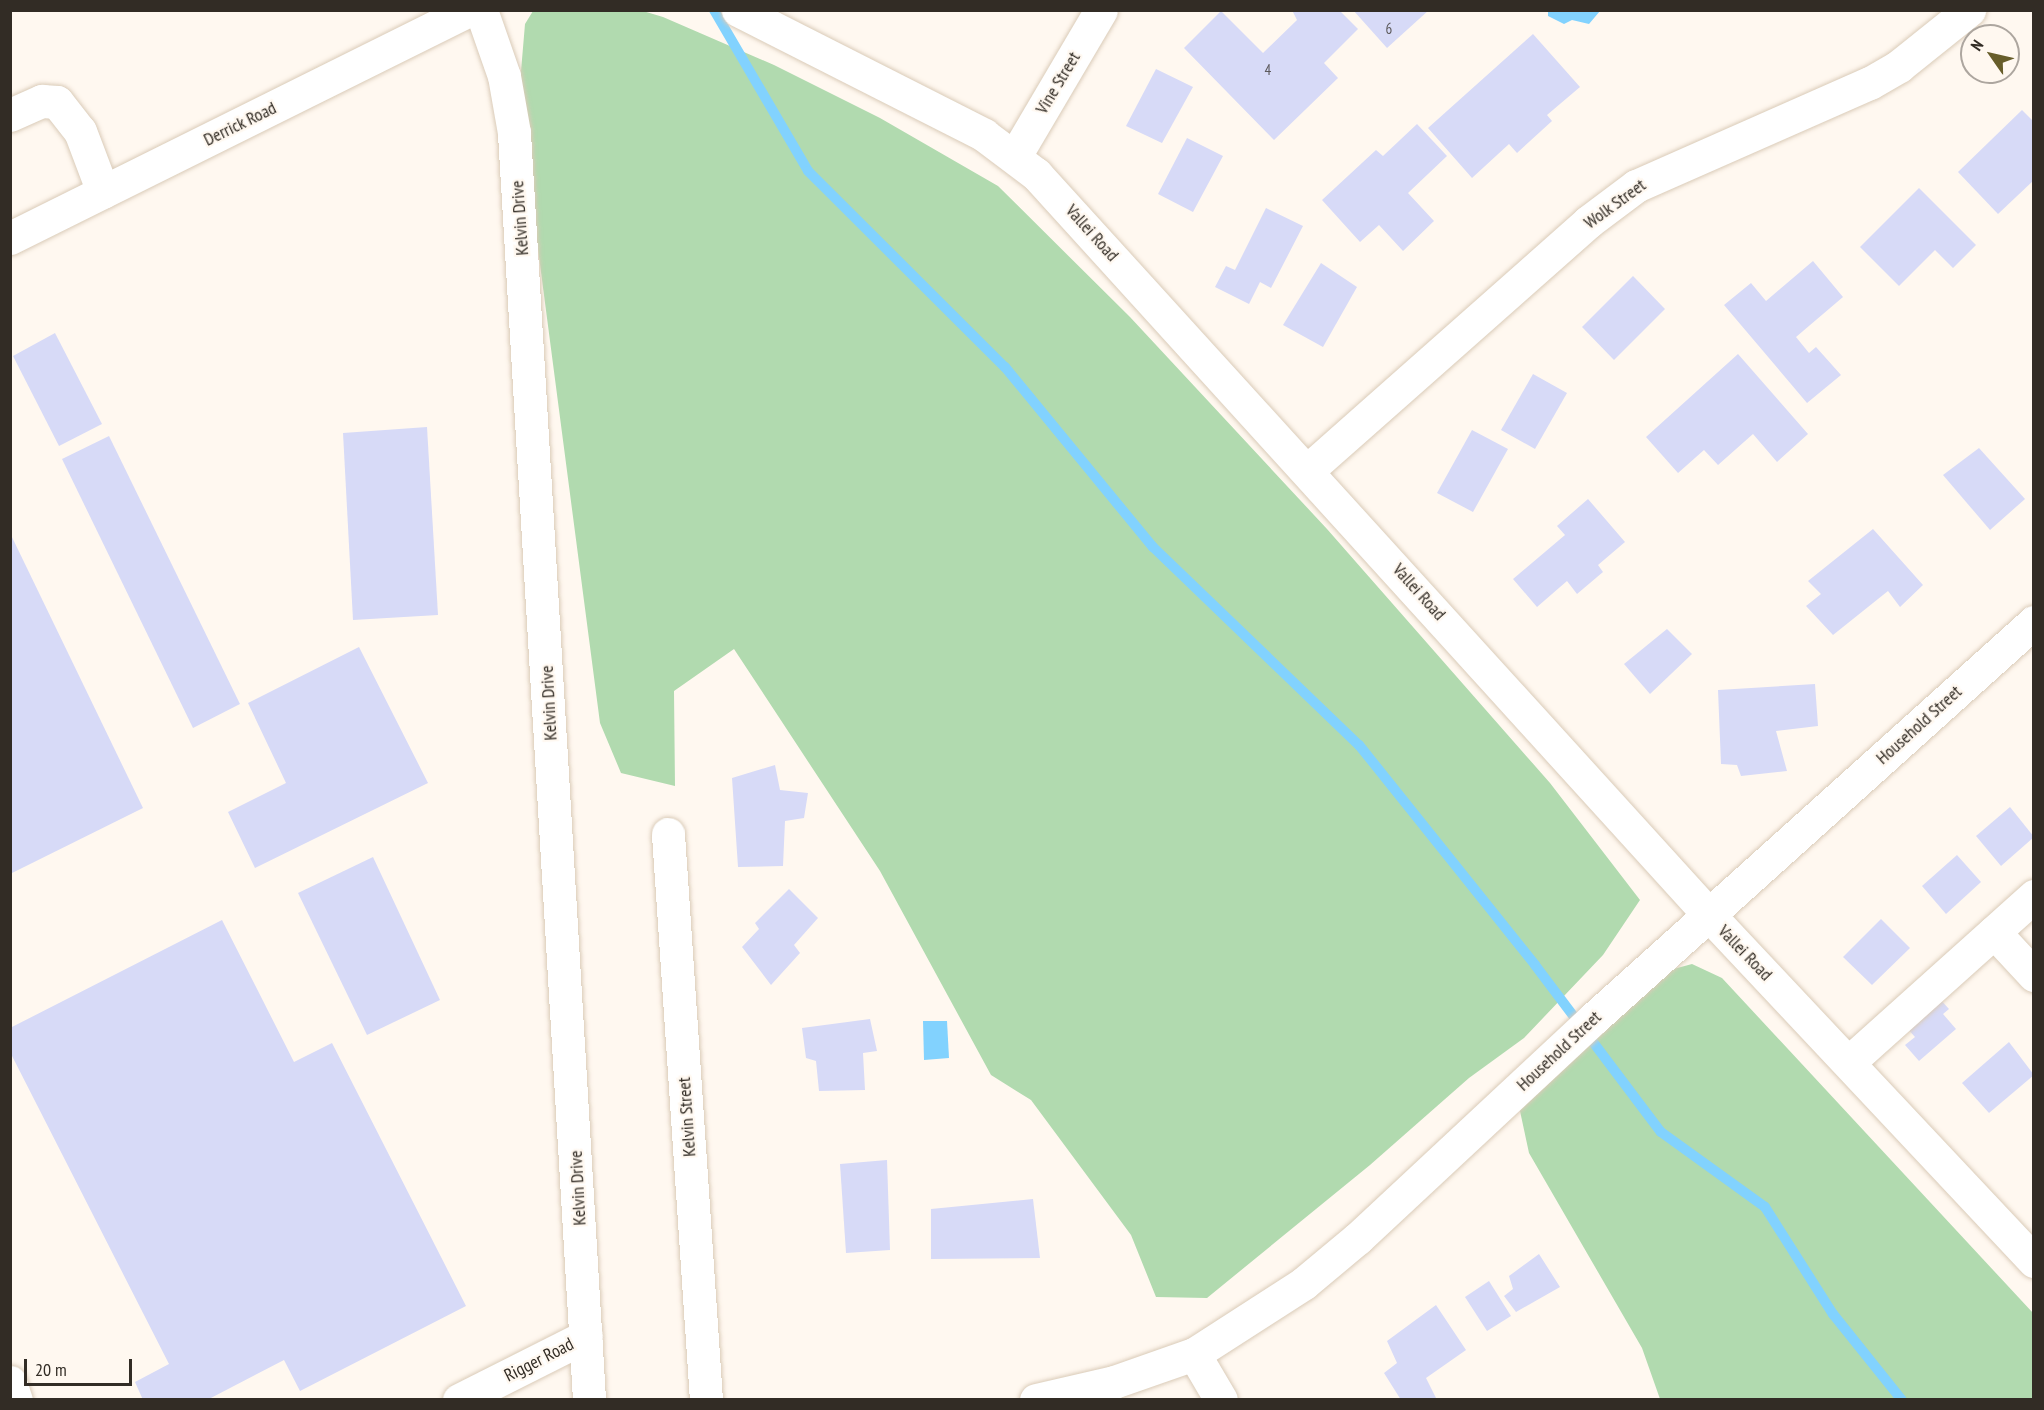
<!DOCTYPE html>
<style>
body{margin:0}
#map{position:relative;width:2044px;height:1410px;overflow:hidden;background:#fff8f0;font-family:"PT Sans Narrow",sans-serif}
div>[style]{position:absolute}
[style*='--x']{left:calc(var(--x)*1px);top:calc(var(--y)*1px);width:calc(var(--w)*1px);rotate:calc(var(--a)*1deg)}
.green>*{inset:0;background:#b1daaf}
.water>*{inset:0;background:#82d2fe}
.stream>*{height:10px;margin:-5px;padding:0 5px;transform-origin:5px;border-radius:5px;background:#82d2fe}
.building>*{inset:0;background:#d7daf7}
.roads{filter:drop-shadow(0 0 2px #dacbb8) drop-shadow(0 0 2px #dacbb8)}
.minor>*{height:33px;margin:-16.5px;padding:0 16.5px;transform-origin:16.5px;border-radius:16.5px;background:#fff}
span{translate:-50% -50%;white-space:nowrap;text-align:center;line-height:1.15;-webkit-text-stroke:4.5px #fff8f0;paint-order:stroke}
.number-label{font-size:15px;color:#5b585a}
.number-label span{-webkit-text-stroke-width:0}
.street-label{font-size:18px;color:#322c25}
.frame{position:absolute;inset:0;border:12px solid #322c25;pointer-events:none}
.north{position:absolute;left:1960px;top:24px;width:60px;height:60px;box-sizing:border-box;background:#fff8f0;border:2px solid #ada69f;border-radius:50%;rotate:304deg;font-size:16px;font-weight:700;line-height:24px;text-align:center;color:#322c25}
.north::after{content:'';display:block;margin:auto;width:21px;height:27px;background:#675d2a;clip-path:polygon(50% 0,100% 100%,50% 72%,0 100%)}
.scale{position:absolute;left:24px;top:1359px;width:108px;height:27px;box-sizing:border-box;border:3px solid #322c25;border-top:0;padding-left:8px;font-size:18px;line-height:21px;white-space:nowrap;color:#322c25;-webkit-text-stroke:4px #fff8f0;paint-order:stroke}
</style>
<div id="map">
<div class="green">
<div style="clip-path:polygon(533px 11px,643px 11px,663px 17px,774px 65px,880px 118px,998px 186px,1130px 317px,1327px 529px,1550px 783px,1640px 900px,1603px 955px,1524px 1038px,1469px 1078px,1370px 1165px,1207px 1298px,1156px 1297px,1131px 1235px,1031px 1100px,991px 1075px,880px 871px,734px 649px,674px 691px,675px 786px,621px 773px,600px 723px,525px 150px,520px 83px,525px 24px)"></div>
<div style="clip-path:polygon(1692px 964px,1722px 978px,2033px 1313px,2033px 1399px,1660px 1399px,1642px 1348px,1529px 1153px,1517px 1097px,1655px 974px)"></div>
</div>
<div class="water">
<div style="clip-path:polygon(1548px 11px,1548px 10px,1600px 11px,1589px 24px,1572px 20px,1564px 24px,1548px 16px)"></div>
<div style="clip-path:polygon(923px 1021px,947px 1021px,949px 1058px,924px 1060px)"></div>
</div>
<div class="stream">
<div style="--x:714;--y:10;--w:186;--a:59.7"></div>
<div style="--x:808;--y:171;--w:278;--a:44.9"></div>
<div style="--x:1005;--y:367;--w:233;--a:50.6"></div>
<div style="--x:1153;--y:547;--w:286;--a:43.9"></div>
<div style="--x:1359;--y:745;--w:282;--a:51.3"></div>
<div style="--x:1535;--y:965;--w:209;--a:53"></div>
<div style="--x:1661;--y:1132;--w:128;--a:35.8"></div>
<div style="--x:1765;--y:1207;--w:127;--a:57.6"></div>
<div style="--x:1833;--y:1314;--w:110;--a:51.3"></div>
</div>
<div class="building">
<div style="clip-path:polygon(1292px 10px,1339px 10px,1358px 29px,1324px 63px,1338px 78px,1274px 140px,1184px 48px,1221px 11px,1263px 53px,1297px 20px)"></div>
<div style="clip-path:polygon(1353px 10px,1429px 10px,1387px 48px)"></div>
<div style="clip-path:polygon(1533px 34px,1580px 87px,1547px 115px,1552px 121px,1517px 153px,1509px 144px,1472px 178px,1428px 128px)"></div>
<div style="clip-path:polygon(1156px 69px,1193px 87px,1162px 143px,1126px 126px)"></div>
<div style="clip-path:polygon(2022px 110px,2034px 122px,2034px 180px,1998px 214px,1958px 172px)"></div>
<div style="clip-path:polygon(1417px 124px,1447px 156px,1408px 193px,1434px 221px,1403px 251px,1379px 225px,1360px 242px,1322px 200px,1376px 150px,1383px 156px)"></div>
<div style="clip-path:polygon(1187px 138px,1223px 156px,1193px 212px,1158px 194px)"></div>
<div style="clip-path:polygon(1919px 188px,1976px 245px,1953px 268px,1935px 250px,1899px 286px,1860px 247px)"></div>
<div style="clip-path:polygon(1266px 208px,1303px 226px,1271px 288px,1260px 282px,1249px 304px,1215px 287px,1226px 266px,1235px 270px)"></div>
<div style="clip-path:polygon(1813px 261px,1843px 297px,1796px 337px,1809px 353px,1816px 347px,1841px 375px,1807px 403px,1724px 305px,1751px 283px,1766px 301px)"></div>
<div style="clip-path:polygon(1321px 263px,1357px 287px,1323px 347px,1283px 325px)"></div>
<div style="clip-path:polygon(1633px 276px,1665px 309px,1614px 360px,1582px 327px)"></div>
<div style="clip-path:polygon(55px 333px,102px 424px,59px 446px,13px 356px)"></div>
<div style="clip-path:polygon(1738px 354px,1808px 434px,1777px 462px,1753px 434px,1718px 465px,1704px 450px,1678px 473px,1646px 437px)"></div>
<div style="clip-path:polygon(1533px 374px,1567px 393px,1535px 449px,1501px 430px)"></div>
<div style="clip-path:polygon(427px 427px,438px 615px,353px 620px,343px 433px)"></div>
<div style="clip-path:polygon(1472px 430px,1508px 449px,1473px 512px,1437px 493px)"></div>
<div style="clip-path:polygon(109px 436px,240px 704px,193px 728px,62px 459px)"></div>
<div style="clip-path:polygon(1979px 448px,2025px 499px,1990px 530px,1943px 475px)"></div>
<div style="clip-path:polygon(1588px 499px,1625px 542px,1598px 565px,1603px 572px,1577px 594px,1567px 581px,1537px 607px,1513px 579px,1565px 535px,1557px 526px)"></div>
<div style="clip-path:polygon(1873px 529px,1923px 585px,1900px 607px,1888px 591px,1833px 635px,1806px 606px,1821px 594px,1808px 581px)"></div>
<div style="clip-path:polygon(10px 533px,143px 808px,10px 874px)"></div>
<div style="clip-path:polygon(1667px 629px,1692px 654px,1650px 694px,1624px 664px)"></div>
<div style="clip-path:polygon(359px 647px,428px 783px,255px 868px,228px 812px,286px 783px,248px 703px)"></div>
<div style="clip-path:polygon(1815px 684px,1818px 726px,1776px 731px,1787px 771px,1741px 776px,1737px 765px,1721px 764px,1718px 690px)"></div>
<div style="clip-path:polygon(775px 765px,780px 790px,808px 793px,804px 818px,785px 821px,783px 866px,738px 867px,732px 778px)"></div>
<div style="clip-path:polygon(2010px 807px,2034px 837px,2001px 866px,1976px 836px)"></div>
<div style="clip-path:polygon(1957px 855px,1981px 882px,1946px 914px,1922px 886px)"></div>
<div style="clip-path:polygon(373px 857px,440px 1000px,367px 1035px,298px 893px)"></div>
<div style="clip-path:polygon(789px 889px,818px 918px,794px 945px,800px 953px,771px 985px,742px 947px,759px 929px,755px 923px)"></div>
<div style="clip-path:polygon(1881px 919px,1910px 948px,1872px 985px,1843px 957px)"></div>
<div style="clip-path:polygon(222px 920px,294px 1062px,332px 1043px,466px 1306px,300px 1391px,284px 1360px,207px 1400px,143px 1400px,135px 1382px,169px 1364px,10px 1052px,10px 1028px)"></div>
<div style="clip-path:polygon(1939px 998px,1949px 1009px,1943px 1014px,1956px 1029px,1919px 1061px,1905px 1045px,1915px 1037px,1906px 1027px)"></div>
<div style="clip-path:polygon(870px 1019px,877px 1051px,863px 1053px,865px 1090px,819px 1091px,816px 1061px,806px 1058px,802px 1028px)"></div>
<div style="clip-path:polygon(2009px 1042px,2034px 1075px,1989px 1113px,1962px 1083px)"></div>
<div style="clip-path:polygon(887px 1160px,890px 1250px,846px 1253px,840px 1164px)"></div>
<div style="clip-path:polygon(1033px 1199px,1040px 1258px,931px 1259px,931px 1209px)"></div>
<div style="clip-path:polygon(1539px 1254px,1560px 1287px,1516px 1312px,1504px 1296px,1513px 1289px,1509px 1276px)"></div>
<div style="clip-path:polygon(1489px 1281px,1511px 1316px,1487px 1331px,1465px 1297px)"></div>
<div style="clip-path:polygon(1436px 1305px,1466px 1350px,1426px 1378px,1437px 1400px,1401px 1400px,1384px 1373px,1397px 1363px,1387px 1341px)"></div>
</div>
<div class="roads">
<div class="minor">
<div style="--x:481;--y:10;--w:70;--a:70.8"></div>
<div style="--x:504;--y:76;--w:58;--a:80"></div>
<div style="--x:514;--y:133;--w:1269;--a:86.61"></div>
<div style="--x:738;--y:10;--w:276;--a:26.9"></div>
<div style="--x:984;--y:135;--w:65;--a:36.9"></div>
<div style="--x:1036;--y:174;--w:1001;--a:47.75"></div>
<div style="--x:1709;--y:915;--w:475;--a:46.8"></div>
<div style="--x:10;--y:115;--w:35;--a:-24"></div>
<div style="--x:42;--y:101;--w:15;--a:4"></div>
<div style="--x:57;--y:102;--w:37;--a:52"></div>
<div style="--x:80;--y:131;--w:65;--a:69.3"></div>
<div style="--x:1015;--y:156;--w:169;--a:-59.5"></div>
<div style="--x:10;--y:238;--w:513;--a:-26.42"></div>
<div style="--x:1308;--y:470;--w:374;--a:-41.5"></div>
<div style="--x:1588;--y:222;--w:60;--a:-36.9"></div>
<div style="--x:1636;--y:186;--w:256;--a:-23.8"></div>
<div style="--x:1870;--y:83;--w:34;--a:-30"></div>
<div style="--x:1899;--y:66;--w:90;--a:-38.7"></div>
<div style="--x:668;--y:834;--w:567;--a:86.16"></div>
<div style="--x:1994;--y:932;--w:59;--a:47.1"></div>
<div style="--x:1849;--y:1062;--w:249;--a:-41.9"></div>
<div style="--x:1194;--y:1354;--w:53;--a:59.6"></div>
<div style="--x:10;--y:1382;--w:19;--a:72"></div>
<div style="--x:459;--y:1400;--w:142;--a:-26.7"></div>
<div style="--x:1036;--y:1400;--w:80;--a:-13"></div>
<div style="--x:1114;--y:1382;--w:85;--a:-19.3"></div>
<div style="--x:1194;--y:1354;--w:131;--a:-32.8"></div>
<div style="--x:1304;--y:1283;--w:70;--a:-39.8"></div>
<div style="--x:1358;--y:1238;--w:323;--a:-43"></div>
<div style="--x:1594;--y:1018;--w:592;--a:-41.99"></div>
</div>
</div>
<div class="number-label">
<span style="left:1389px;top:29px">6</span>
<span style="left:1268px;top:70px">4</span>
</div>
<div class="street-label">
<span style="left:1058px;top:83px;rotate:-59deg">Vine Street</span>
<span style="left:240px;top:124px;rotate:-26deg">Derrick Road</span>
<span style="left:1615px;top:204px;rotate:-36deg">Wolk Street</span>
<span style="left:520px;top:218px;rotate:-94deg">Kelvin Drive</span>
<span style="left:1092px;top:233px;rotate:48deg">Vallei Road</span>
<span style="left:1419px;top:592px;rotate:48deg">Vallei Road</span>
<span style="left:549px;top:703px;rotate:-93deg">Kelvin Drive</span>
<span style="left:1919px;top:725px;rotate:-42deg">Household Street</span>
<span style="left:1745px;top:953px;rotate:46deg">Vallei Road</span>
<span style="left:1559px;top:1051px;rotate:-43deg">Household Street</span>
<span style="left:687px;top:1117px;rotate:-94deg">Kelvin Street</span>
<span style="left:578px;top:1188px;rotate:-93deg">Kelvin Drive</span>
<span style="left:539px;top:1360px;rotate:-27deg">Rigger Road</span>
</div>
<div class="frame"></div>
<div class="north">N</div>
<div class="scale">20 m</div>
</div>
